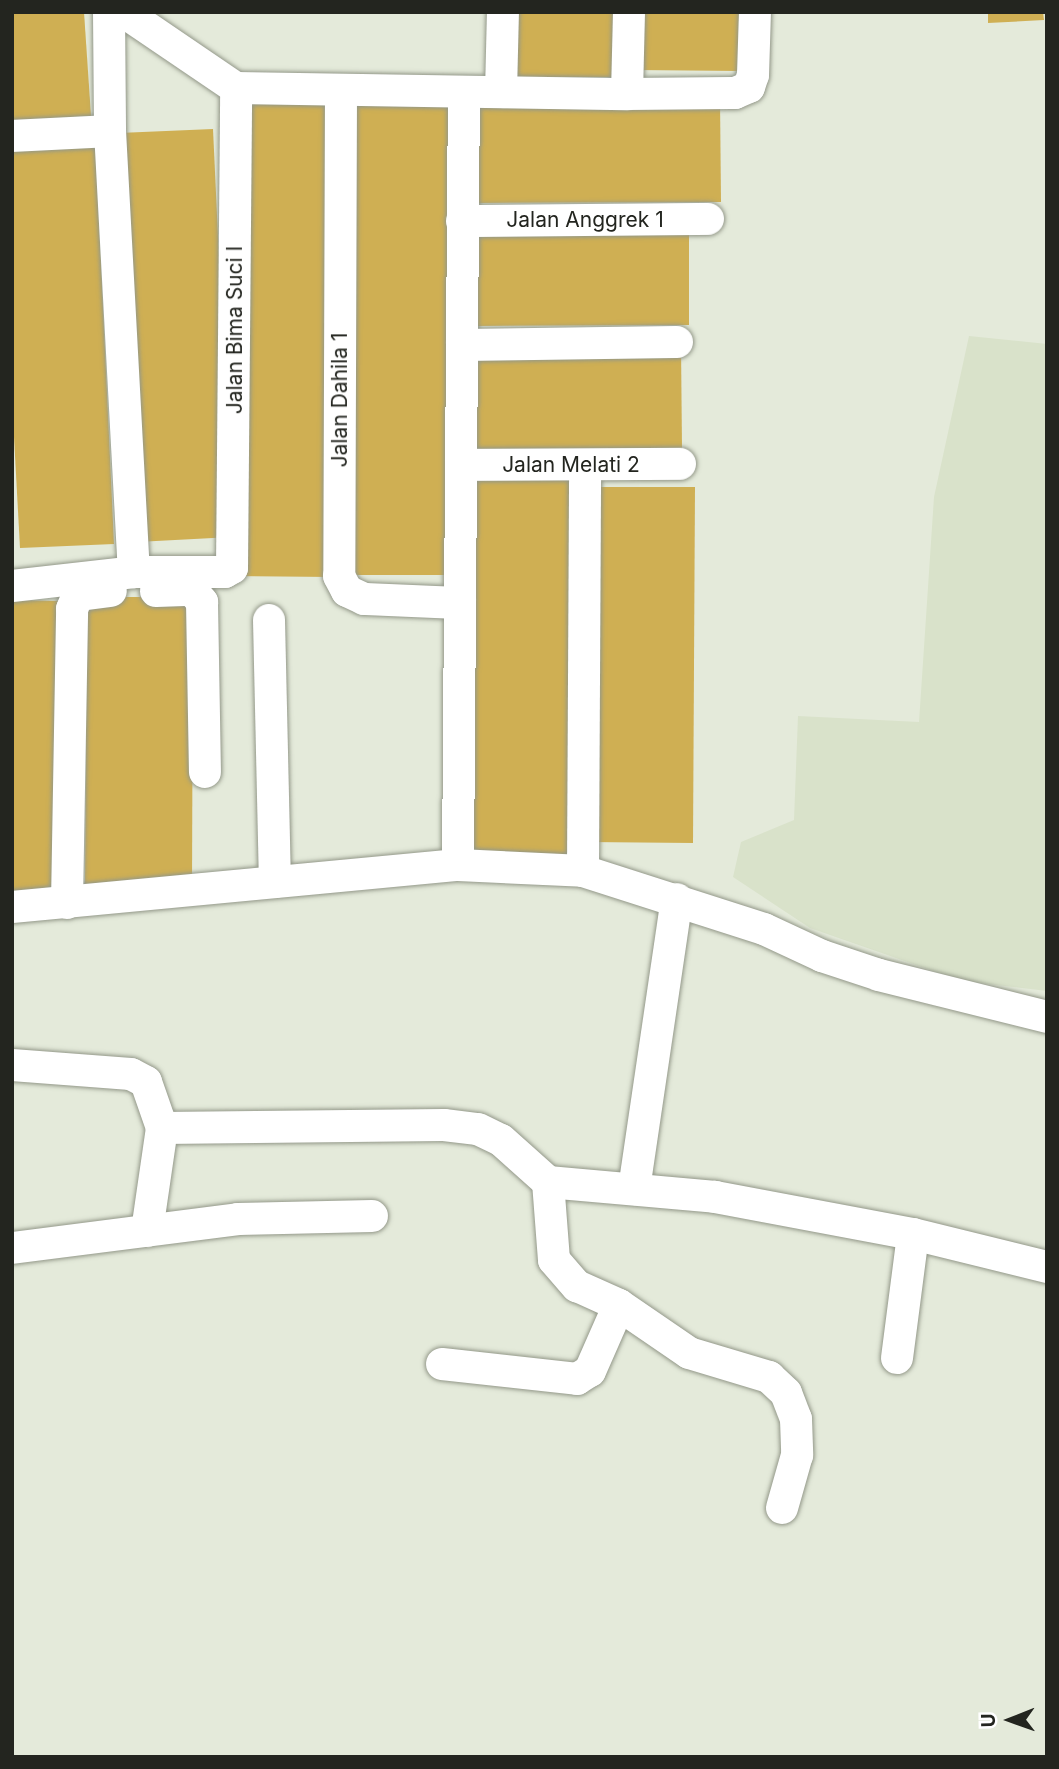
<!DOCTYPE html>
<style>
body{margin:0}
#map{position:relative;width:1059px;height:1769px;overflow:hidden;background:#e4eada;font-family:Inter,sans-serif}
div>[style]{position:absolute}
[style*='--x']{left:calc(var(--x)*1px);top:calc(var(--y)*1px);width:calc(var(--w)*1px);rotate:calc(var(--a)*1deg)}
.built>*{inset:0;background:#d9e2ca}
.building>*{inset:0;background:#cfaf53}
.roads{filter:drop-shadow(0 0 2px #939889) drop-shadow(0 0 2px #939889)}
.minor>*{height:32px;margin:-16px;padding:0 16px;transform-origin:16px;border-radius:16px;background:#fff}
span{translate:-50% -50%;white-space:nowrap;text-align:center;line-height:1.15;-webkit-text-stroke:5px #fff;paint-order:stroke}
.street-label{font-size:21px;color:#23251f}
.frame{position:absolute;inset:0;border:14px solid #23251f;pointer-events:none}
.north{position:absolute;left:975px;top:1685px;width:70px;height:70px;-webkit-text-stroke:5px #fff;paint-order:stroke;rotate:269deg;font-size:19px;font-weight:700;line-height:28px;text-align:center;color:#23251f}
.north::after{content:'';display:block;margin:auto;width:24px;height:32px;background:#23251f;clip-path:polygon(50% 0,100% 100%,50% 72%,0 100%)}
</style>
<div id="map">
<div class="built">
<div style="clip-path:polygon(969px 336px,1047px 344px,1047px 991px,962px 981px,810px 928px,733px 877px,741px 842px,794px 820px,798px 716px,919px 722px,934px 497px)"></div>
</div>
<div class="building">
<div style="clip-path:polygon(12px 12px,84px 12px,91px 116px,12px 121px)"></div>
<div style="clip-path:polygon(518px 12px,624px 12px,623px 77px,517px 77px)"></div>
<div style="clip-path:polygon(635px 12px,741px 12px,741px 71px,635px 70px)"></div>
<div style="clip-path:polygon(988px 12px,1043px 12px,1044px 20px,988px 23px)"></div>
<div style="clip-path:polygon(352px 95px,451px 96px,446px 575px,347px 575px)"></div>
<div style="clip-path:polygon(239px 96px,338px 97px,333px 577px,234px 576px)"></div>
<div style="clip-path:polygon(720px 99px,721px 202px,475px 203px,475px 100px)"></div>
<div style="clip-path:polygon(213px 129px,232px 537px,137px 542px,119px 133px)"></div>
<div style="clip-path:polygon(95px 135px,114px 544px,20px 548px,12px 400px,12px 139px)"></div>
<div style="clip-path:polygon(689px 221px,689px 325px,476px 326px,475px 223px)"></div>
<div style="clip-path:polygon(681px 345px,682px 449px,467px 450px,467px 346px)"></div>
<div style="clip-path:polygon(470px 473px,576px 474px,573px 856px,468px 855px)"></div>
<div style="clip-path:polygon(589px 487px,695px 487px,693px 843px,587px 842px)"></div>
<div style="clip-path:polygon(87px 597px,193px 597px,192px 889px,85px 888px)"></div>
<div style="clip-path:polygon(12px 600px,59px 601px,57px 899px,12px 899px)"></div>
</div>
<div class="roads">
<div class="minor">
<div style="--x:109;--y:12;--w:119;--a:89.5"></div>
<div style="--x:110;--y:131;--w:442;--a:86.9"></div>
<div style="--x:124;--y:12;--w:135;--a:34.2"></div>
<div style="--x:236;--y:88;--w:391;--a:0.9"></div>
<div style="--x:627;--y:94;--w:108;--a:-0.5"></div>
<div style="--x:735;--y:93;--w:15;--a:-23"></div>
<div style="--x:749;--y:87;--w:13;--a:-72"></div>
<div style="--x:753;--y:75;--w:63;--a:-88.2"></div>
<div style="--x:341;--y:91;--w:485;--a:90.2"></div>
<div style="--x:339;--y:576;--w:17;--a:62"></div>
<div style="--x:347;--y:591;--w:19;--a:25"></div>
<div style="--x:364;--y:599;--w:96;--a:2.4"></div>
<div style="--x:501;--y:92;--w:80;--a:-88.6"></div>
<div style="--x:627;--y:94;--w:82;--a:-88.6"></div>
<div style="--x:12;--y:136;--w:98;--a:-2.9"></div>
<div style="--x:462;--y:221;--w:246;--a:-0.5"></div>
<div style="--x:462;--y:345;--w:215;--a:-0.8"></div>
<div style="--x:461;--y:465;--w:219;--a:-0.3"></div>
<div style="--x:12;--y:586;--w:123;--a:-6.5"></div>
<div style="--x:134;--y:572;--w:91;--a:0"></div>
<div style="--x:225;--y:572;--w:8;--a:-30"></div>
<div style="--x:232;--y:568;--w:480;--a:-89.5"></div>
<div style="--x:156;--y:591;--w:36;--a:-2"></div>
<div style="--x:192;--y:590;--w:16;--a:50"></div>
<div style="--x:202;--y:602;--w:170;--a:89"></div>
<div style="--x:269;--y:620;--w:262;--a:88.7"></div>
<div style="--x:458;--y:865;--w:773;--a:-89.56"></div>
<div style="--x:583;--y:871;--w:406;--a:-89.7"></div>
<div style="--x:67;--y:903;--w:294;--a:-89"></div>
<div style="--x:72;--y:609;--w:15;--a:-67"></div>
<div style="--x:78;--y:595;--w:33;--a:-7"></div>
<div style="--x:12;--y:907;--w:448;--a:-5.4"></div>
<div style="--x:458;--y:865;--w:125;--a:2.7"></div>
<div style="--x:583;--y:871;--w:190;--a:17.8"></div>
<div style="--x:764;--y:929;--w:64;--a:25"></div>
<div style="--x:822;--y:956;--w:60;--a:18.4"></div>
<div style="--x:879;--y:975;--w:173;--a:14"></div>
<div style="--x:12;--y:1065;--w:119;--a:4.3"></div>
<div style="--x:131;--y:1074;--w:17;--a:28"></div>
<div style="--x:146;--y:1082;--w:49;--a:70.8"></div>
<div style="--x:162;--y:1128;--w:104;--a:98.3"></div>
<div style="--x:162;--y:1128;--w:282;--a:-0.6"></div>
<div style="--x:444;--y:1125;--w:34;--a:7"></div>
<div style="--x:478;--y:1129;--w:25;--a:26"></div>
<div style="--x:501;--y:1140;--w:63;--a:41.8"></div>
<div style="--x:548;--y:1182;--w:168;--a:5.1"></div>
<div style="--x:715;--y:1197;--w:201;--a:10.6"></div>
<div style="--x:913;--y:1234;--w:138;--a:13.8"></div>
<div style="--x:548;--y:1182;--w:78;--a:85.6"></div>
<div style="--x:554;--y:1260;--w:35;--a:49"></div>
<div style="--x:577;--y:1286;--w:46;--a:24.3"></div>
<div style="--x:619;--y:1305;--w:85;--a:34.4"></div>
<div style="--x:689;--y:1353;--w:84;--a:16.7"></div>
<div style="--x:769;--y:1377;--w:23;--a:43"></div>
<div style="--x:786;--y:1393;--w:28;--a:69"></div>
<div style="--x:796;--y:1419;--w:36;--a:88"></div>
<div style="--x:797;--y:1455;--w:55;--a:105.8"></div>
<div style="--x:634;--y:1189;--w:293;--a:-81.6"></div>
<div style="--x:12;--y:1248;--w:228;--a:-7.3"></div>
<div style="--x:238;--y:1219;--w:134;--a:-1.3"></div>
<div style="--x:897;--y:1358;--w:125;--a:-82.6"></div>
<div style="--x:442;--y:1364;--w:136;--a:6.3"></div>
<div style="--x:577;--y:1379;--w:15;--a:-32"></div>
<div style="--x:590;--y:1371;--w:72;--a:-66.3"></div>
</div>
</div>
<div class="street-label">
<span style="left:585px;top:220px">Jalan Anggrek 1</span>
<span style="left:235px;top:330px;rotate:-90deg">Jalan Bima Suci I</span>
<span style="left:340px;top:400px;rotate:-90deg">Jalan Dahila 1</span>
<span style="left:571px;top:465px">Jalan Melati 2</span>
</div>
<div class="frame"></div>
<div class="north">U</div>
</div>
